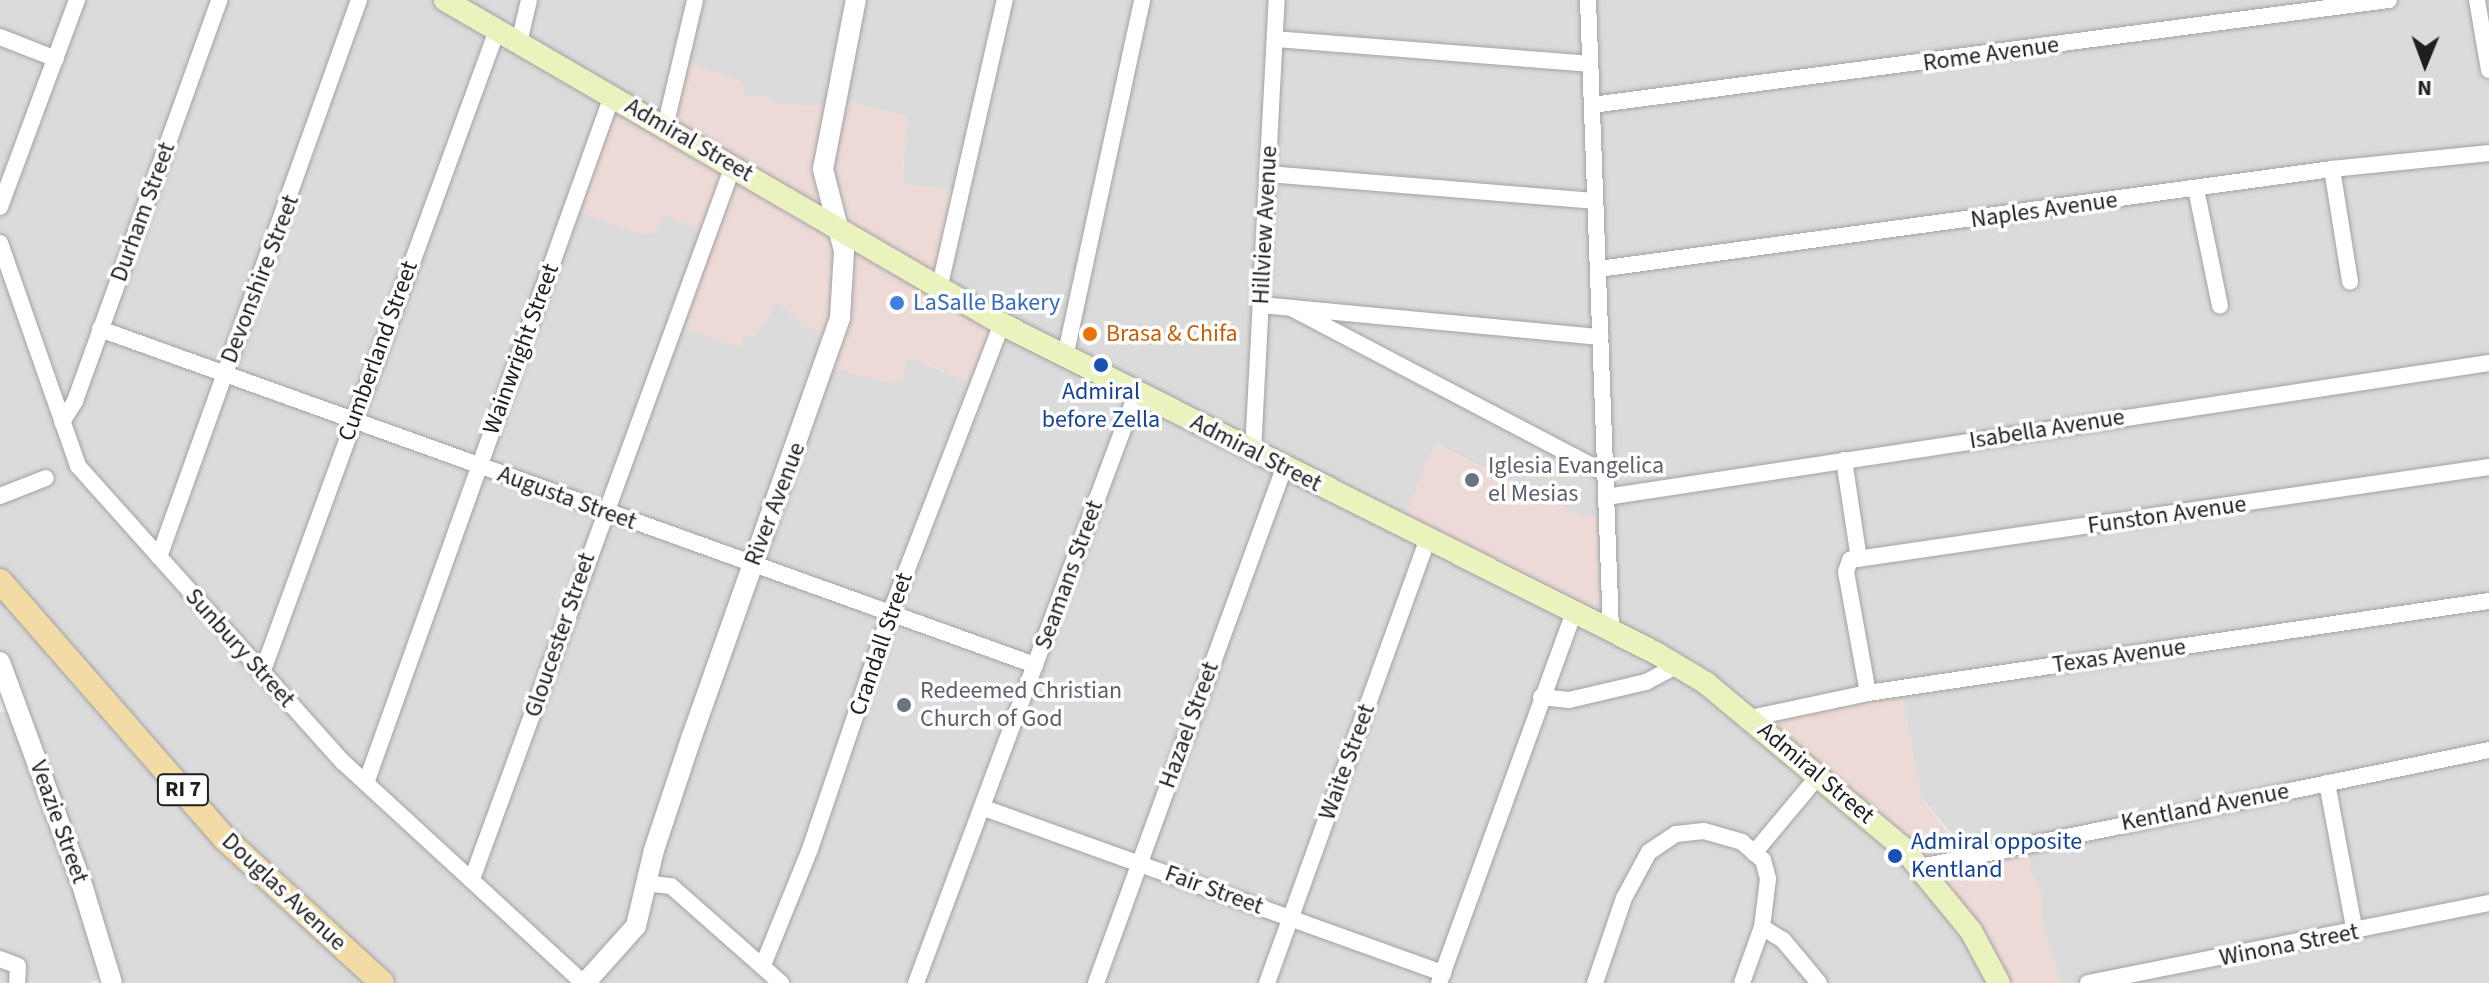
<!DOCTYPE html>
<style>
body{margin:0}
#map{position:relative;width:2489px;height:983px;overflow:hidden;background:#eeece5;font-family:"Source Sans 3",sans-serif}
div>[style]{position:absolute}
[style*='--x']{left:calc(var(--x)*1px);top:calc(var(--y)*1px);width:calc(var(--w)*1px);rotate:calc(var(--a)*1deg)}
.residential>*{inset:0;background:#dcdbdb}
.commercial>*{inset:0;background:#eddad6}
.roads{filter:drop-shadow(0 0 2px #a2a2a2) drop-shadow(0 0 2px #a2a2a2)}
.minor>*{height:16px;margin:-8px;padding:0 8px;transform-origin:8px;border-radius:8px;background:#fff}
.tertiary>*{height:20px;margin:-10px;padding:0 10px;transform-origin:10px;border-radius:10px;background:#fff}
.secondary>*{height:22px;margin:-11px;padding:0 11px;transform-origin:11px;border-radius:11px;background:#eaf3be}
.primary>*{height:24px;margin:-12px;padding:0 12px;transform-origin:12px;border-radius:12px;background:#f3dba5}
.dots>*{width:22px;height:22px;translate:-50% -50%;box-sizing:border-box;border:4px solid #fff;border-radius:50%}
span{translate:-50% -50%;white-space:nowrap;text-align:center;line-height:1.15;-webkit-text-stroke:7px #fff;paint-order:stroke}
.shield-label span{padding:2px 6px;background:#fff;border:2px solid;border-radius:6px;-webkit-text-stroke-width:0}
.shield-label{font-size:22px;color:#1e1e1e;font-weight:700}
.street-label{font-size:24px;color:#1e1e1e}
.shop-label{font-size:24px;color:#366cbe}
.left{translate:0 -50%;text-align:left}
.food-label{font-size:24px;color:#c56008}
.transit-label{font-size:24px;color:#164399}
.worship-label{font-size:24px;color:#5b616d}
.north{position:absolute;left:2385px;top:24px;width:80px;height:80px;-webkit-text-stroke:6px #fff;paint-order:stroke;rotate:181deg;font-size:22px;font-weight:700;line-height:32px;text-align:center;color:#1e1e1e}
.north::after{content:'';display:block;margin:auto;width:28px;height:36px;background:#1e1e1e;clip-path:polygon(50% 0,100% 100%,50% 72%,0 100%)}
</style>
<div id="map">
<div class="residential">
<div style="clip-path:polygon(evenodd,0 0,2489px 0,2489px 983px,2061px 983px,2042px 922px,2041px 893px,1968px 853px,1921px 797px,1900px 686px,1898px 844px,1999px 983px,114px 983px,111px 976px,88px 983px,0 983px,0 712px,19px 711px,0 652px,0 0,745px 95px,767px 97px,775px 103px,907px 116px,902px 184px,958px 191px,941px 282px,974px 384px,907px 357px,804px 326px,777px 300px,756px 335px,744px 337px,707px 231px,664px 214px,667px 120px,745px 95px,0 0,1434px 444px,1438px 445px,1584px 517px,1424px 475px,1434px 444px)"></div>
</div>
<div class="commercial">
<div style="clip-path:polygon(682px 61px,742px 81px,745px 95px,767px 97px,775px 103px,829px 107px,836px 98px,907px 116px,902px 183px,958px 192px,941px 281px,1002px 316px,975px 384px,907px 357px,902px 380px,891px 384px,828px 366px,833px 337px,804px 326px,778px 301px,756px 335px,744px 337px,741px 348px,677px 326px,706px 231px,664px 214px,656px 233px,642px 235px,574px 210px,611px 99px,662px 120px)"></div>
<div style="clip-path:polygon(1434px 444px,1584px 517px,1604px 514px,1609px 621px,1402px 523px)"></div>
<div style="clip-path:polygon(1900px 686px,1921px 797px,1954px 841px,1968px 853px,2029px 843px,2030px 868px,2041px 893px,2042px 922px,2061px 983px,1999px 983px,1931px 874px,1745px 719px)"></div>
</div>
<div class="roads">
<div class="minor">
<div style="--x:1588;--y:0;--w:630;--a:87.91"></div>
<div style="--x:2477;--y:0;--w:71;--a:80.3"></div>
<div style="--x:0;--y:37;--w:60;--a:21.4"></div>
<div style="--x:1275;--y:39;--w:316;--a:4.5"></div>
<div style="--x:519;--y:43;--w:44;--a:-76.9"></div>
<div style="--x:1592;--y:105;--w:804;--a:-7.51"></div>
<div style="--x:665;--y:127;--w:130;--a:-76.7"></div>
<div style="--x:2332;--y:169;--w:114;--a:80.9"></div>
<div style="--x:1267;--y:174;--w:329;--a:4.7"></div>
<div style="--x:2196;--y:189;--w:119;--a:78.4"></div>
<div style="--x:0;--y:207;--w:221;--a:-69.6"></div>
<div style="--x:0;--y:243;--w:236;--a:70.7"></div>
<div style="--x:78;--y:466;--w:397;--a:48.2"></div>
<div style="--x:343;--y:762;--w:326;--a:42.6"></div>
<div style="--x:1599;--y:269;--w:740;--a:-7.77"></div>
<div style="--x:2332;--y:169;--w:158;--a:-5.8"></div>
<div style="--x:940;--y:285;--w:292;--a:-77.2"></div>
<div style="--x:1261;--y:305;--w:341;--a:5.4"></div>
<div style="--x:1293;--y:309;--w:352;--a:27.7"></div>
<div style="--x:100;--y:329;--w:994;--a:19.77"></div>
<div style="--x:1065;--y:357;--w:365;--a:-77.8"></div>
<div style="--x:62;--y:422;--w:25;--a:-58"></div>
<div style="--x:75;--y:401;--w:426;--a:-70.2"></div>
<div style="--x:1253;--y:451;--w:452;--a:-87"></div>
<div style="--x:1844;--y:460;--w:100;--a:81.4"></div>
<div style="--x:0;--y:496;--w:49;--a:-21.4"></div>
<div style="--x:1606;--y:497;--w:893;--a:-8.63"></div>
<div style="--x:159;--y:557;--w:592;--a:-70.25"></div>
<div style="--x:262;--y:673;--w:685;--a:-69.92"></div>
<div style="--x:1868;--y:693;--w:123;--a:-100.3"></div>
<div style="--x:1846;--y:572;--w:13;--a:-72"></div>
<div style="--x:1850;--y:560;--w:646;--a:-8.28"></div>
<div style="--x:1541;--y:697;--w:28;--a:6"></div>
<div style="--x:1569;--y:700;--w:79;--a:-13.2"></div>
<div style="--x:1646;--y:682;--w:34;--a:-28"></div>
<div style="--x:1750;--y:718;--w:121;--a:-12"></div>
<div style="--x:1868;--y:693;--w:628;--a:-8.43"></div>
<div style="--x:366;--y:783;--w:730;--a:-70.3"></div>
<div style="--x:2327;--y:783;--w:152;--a:79.4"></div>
<div style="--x:984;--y:808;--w:488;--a:19.8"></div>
<div style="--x:1754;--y:853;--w:103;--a:-50.1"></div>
<div style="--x:1921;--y:867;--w:580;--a:-11.64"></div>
<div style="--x:472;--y:879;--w:759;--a:-69.89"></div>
<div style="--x:645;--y:883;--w:26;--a:7"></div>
<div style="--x:671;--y:886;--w:147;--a:41.4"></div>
<div style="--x:1762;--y:927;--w:25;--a:32"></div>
<div style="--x:1783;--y:940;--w:56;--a:50.1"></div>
<div style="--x:0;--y:959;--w:19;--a:21"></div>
<div style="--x:18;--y:966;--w:17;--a:93"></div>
<div style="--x:763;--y:965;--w:125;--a:-67.9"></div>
<div style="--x:810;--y:849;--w:251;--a:-71.2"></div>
<div style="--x:891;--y:611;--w:308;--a:-68.9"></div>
<div style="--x:916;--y:983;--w:631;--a:-69.5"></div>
<div style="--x:1096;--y:983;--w:548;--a:-69.95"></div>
<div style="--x:1267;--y:983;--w:471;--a:-70.1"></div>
<div style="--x:1439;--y:983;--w:394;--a:-70"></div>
<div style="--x:1595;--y:983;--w:90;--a:-71.2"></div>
<div style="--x:1624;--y:898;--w:52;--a:-61.5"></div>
<div style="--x:1649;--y:852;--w:32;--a:-34"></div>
<div style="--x:1676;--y:834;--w:28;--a:-6"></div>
<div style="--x:1704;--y:831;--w:40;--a:16"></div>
<div style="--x:1742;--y:842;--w:28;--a:41"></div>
<div style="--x:1763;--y:860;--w:20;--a:75"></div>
<div style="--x:1768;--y:879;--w:48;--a:97.1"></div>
<div style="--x:1762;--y:927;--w:59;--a:109.7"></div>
<div style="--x:2088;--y:983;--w:409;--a:-11.3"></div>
</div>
<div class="tertiary">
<div style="--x:0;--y:662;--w:241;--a:69.8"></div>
<div style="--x:83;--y:888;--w:99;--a:73"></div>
<div style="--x:585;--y:983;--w:76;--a:-48.2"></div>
<div style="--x:636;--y:926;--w:78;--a:-76.7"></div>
<div style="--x:654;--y:850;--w:120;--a:-71.6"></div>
<div style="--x:692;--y:736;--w:444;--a:-70.5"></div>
<div style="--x:840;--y:317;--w:66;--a:-86.5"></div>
<div style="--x:844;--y:251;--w:85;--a:-104.4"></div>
<div style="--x:823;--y:169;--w:172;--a:-79"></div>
</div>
<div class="secondary">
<div style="--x:445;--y:0;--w:644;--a:30.19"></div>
<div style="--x:1002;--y:324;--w:732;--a:26.71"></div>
<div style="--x:1656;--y:653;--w:58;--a:31"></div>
<div style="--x:1706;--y:683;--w:257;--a:39.9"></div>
<div style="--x:1903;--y:848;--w:107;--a:50.7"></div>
<div style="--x:1971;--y:931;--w:59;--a:61.7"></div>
</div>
<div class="primary">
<div style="--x:0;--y:581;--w:341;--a:48.9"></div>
<div style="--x:224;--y:838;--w:214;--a:42.5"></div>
</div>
</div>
<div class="dots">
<div style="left:897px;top:303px;background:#3f7fe0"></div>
<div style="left:1090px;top:334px;background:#e8710a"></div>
<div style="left:1101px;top:365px;background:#1a4fb4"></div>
<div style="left:1472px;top:480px;background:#6b7280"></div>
<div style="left:904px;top:705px;background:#6b7280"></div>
<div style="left:1895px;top:856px;background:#1a4fb4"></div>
</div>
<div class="shield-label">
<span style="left:183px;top:790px">RI 7</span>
</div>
<div class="street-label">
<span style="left:1991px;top:54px;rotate:-8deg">Rome Avenue</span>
<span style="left:689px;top:140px;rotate:30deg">Admiral Street</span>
<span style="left:2044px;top:210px;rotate:-8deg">Naples Avenue</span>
<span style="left:143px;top:212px;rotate:-70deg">Durham Street</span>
<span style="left:1265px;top:225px;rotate:-87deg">Hillview Avenue</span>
<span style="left:260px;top:279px;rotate:-69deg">Devonshire Street</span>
<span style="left:521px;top:349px;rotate:-70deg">Wainwright Street</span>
<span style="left:378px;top:351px;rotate:-70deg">Cumberland Street</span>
<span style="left:2047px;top:429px;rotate:-9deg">Isabella Avenue</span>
<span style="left:1256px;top:453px;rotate:27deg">Admiral Street</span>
<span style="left:567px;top:498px;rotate:20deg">Augusta Street</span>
<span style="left:775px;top:504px;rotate:-69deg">River Avenue</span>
<span style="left:2167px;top:515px;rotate:-8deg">Funston Avenue</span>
<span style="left:1069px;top:575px;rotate:-70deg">Seamans Street</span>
<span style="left:560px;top:635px;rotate:-71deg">Gloucester Street</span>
<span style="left:881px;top:644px;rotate:-71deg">Crandall Street</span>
<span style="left:240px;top:648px;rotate:48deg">Sunbury Street</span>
<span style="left:2119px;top:656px;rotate:-8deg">Texas Avenue</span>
<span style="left:1189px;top:725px;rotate:-70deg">Hazael Street</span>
<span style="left:1347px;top:762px;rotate:-70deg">Waite Street</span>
<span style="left:1816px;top:773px;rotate:40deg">Admiral Street</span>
<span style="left:2205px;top:807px;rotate:-11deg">Kentland Avenue</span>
<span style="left:59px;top:822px;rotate:70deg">Veazie Street</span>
<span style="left:1214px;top:890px;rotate:20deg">Fair Street</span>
<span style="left:284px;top:892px;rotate:43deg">Douglas Avenue</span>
<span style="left:2289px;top:945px;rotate:-11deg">Winona Street</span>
</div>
<div class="shop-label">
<span class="left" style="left:913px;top:303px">LaSalle Bakery</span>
</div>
<div class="food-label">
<span class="left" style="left:1106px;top:334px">Brasa &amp; Chifa</span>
</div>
<div class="transit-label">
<span style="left:1101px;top:406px">Admiral<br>before Zella</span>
<span class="left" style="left:1911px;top:856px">Admiral opposite<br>Kentland</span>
</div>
<div class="worship-label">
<span class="left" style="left:1488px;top:480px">Iglesia Evangelica<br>el Mesias</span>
<span class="left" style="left:920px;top:705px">Redeemed Christian<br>Church of God</span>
</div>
<div class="north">N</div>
</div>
